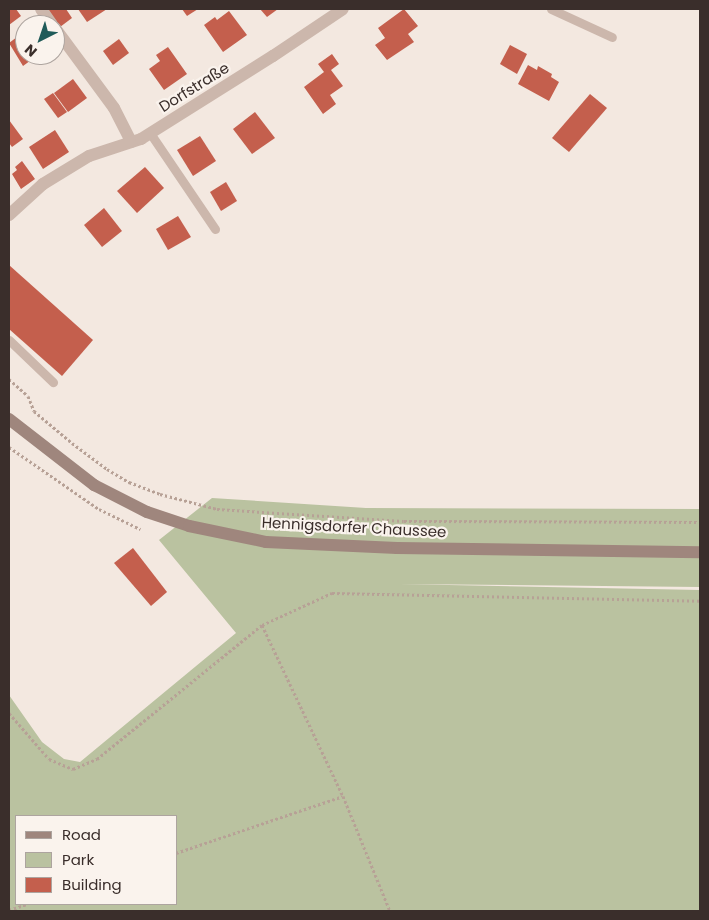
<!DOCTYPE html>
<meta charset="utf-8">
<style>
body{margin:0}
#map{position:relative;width:709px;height:920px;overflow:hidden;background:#f3e8e0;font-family:Poppins,sans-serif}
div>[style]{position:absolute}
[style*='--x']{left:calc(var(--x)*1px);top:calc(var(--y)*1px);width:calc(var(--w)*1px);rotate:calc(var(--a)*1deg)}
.green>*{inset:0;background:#bac2a0}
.building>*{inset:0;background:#c45f4d}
.path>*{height:3px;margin-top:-1.5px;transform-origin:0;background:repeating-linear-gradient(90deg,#b7a196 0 2.5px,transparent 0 5px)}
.service>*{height:9px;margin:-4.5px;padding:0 4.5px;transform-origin:4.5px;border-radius:4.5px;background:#ccb7ac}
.minor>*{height:12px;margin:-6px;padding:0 6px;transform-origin:6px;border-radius:6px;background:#ccb7ac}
.secondary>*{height:12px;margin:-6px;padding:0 6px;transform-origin:6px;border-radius:6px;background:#9f867d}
span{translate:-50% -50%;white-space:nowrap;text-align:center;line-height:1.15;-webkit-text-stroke:4.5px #faf3ed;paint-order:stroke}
.street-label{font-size:15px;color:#3a2e2b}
.frame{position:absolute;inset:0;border:10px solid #3a2e2b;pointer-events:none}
.legend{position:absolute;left:15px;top:815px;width:162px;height:90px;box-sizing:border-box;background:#faf3ed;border:1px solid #ada49f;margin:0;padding:6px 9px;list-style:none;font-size:15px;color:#3a2e2b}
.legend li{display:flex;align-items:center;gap:10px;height:25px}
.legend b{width:25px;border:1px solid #ada49f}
.north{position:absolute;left:15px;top:15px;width:50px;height:50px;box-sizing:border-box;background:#faf3ed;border:1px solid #ada49f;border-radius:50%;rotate:221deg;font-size:14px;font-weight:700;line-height:20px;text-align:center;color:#3a2e2b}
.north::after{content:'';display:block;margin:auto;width:18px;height:22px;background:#205b59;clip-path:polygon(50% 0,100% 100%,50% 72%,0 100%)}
</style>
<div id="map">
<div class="green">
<div style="clip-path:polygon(evenodd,212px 498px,366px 508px,700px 509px,700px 587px,399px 584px,700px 590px,700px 911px,9px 911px,9px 695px,42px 742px,64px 759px,80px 762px,236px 633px,159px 540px,212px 498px,16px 816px,176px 816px,176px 904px,16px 904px,16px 816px)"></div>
</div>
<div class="building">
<div style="clip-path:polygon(9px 9px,16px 9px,21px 16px,9px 25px)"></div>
<div style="clip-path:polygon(47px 9px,66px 9px,72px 18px,60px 27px)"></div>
<div style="clip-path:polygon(78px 9px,107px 9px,87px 22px)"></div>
<div style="clip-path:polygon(182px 9px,198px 9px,187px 16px)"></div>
<div style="clip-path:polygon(260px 9px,278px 9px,267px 17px)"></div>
<div style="clip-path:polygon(404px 9px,418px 26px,408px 34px,414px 42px,387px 60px,375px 45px,385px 38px,378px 28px)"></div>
<div style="clip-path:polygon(229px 11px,247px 35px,223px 52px,204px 25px,215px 17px,217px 20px)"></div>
<div style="clip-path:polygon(25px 31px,25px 55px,38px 55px,23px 66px,9px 43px)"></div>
<div style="clip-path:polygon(119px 39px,129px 53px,113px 65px,103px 51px)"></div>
<div style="clip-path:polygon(510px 45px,527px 54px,517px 74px,500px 64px)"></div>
<div style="clip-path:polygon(168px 47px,187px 74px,164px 90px,149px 69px,160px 61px,156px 55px)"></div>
<div style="clip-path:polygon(332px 54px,339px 64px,331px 70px,343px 86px,330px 95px,336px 104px,323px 114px,304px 87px,324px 72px,318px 64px)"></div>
<div style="clip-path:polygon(528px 65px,537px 70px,538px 66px,552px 74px,551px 77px,559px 82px,549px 101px,518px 84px)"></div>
<div style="clip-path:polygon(73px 79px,87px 98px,68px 112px,54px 93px)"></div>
<div style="clip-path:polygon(53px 93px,67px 112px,58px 118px,44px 99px)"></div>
<div style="clip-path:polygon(590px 94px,607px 108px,569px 152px,552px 138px)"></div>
<div style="clip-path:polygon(255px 112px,275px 138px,252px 154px,233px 129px)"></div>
<div style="clip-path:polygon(9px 120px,23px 139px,12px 147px,9px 143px)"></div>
<div style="clip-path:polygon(55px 130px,69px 152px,43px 169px,29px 147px)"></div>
<div style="clip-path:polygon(200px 136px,216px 161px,193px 176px,177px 150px)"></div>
<div style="clip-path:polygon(22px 161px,35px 179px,21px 189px,12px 174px,17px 170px,15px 167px)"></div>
<div style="clip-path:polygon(145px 167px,164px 188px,137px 213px,117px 191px)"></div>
<div style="clip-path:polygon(226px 182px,237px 201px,221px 211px,210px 192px)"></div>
<div style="clip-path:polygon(104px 208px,122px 231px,102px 247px,84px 225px)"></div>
<div style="clip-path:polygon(178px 216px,191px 237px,168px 250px,156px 229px)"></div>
<div style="clip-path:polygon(9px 265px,93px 340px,62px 376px,9px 329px)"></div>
<div style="clip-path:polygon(133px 548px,167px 592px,151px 606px,114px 563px)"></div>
</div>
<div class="path">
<div style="--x:9;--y:379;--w:25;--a:42"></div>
<div style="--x:28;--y:396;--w:16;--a:68"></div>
<div style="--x:34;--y:411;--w:50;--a:40.1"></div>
<div style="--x:72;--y:443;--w:44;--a:36.6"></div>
<div style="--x:107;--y:469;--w:26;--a:31"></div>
<div style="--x:129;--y:482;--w:33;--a:21"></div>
<div style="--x:160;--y:494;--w:59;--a:14.7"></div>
<div style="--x:217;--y:509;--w:187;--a:3.7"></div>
<div style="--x:404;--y:521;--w:296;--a:0.2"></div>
<div style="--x:9;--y:447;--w:109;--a:34.6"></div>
<div style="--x:99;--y:509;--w:46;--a:26"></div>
<div style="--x:262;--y:625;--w:189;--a:64.7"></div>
<div style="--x:343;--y:796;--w:124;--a:67.8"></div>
<div style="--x:9;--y:713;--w:61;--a:49"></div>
<div style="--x:49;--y:759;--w:26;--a:23"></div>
<div style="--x:73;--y:769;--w:26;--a:-23"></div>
<div style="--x:97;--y:759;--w:213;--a:-39.1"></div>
<div style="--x:262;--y:625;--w:77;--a:-24.6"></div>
<div style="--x:332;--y:593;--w:368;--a:1.2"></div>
<div style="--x:176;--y:853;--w:176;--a:-18.8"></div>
<div style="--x:9;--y:910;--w:19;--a:-18"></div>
</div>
<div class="service">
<div style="--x:551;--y:9;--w:67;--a:24.7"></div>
<div style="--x:150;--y:133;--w:116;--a:55.9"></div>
<div style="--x:9;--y:340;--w:61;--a:43.7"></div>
</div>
<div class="minor">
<div style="--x:41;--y:9;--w:19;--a:55"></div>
<div style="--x:55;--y:28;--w:99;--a:53.6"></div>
<div style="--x:114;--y:108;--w:38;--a:63"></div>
<div style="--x:9;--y:215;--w:46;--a:-42.4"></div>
<div style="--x:43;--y:184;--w:54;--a:-31.3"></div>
<div style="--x:89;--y:156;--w:55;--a:-18.1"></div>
<div style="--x:141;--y:139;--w:156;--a:-32.2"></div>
<div style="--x:273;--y:56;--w:84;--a:-33.9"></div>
</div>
<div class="secondary">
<div style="--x:9;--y:419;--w:108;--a:37.8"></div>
<div style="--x:94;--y:485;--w:59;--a:27"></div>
<div style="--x:147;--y:512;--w:44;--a:18.4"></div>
<div style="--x:189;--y:526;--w:79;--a:11.7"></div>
<div style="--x:266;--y:542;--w:131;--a:2.6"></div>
<div style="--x:397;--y:548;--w:303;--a:0.8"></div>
</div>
<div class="street-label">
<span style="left:194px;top:87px;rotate:-32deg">Dorfstraße</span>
<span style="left:354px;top:527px;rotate:3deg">Hennigsdorfer Chaussee</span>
</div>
<div class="frame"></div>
<ul class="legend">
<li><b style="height:6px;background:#9f867d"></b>Road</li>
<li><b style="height:14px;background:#bac2a0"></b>Park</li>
<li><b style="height:14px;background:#c45f4d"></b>Building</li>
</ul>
<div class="north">N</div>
</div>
